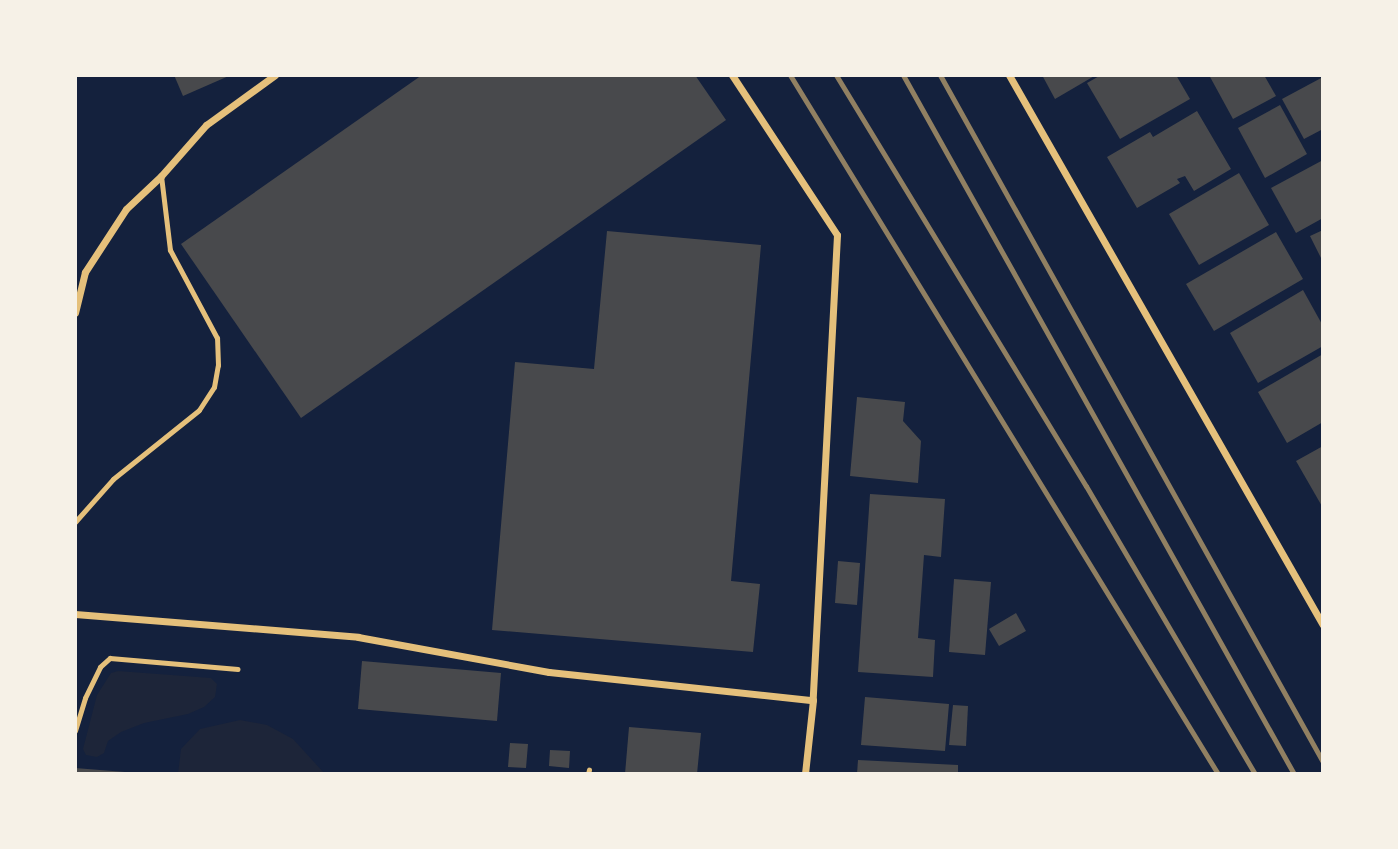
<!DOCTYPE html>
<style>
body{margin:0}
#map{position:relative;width:1398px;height:849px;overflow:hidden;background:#14213d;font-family:"Alegreya Sans",sans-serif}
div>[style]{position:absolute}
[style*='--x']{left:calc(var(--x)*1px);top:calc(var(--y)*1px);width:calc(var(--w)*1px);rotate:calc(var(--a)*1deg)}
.green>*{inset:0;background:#1d2539}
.building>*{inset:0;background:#48494c}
.path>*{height:4.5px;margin:-2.25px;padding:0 2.25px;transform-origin:2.25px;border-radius:2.25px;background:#e5c07b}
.service>*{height:5px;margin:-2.5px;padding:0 2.5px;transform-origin:2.5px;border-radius:2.5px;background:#e5c07b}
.minor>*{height:7px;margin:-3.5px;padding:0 3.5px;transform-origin:3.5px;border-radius:3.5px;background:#e5c07b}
.rail>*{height:5px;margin:-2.5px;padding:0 2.5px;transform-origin:2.5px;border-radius:2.5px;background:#918062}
span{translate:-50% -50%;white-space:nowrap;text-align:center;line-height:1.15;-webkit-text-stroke:5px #f6f1e7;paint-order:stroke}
.frame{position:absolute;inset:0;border:77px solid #f6f1e7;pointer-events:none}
</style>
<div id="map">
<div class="green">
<div style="clip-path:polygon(118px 671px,211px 678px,217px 684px,215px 697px,204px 707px,188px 714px,144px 723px,121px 732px,108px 741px,104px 753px,97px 757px,86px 755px,83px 749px,97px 695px,111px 673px)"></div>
<div style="clip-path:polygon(240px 720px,267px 725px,293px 739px,325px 774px,178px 774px,181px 749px,200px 729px)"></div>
</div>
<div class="building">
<div style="clip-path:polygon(174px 75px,231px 75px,183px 96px)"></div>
<div style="clip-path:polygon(422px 75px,695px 75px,726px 120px,301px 418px,181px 244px)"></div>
<div style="clip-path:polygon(1042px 75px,1096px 75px,1055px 99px)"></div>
<div style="clip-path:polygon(1101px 75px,1176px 75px,1190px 99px,1120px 139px,1087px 83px)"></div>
<div style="clip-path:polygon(1209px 75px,1264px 75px,1276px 96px,1233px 119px)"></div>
<div style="clip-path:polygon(1323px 77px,1323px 129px,1304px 139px,1282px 99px)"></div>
<div style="clip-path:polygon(1280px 105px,1307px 154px,1265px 178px,1238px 128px)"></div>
<div style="clip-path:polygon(1197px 111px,1231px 169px,1194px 191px,1185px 176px,1177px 179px,1180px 183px,1137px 208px,1107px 157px,1150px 132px,1153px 137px)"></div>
<div style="clip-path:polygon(1323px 160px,1323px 218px,1296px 233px,1271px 188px)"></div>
<div style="clip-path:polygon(1239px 173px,1269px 225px,1199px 265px,1169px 214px)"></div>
<div style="clip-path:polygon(1323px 230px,1323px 262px,1310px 236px)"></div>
<div style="clip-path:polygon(607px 231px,761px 245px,731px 581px,760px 584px,753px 652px,492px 630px,515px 362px,594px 369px)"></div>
<div style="clip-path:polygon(1276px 232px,1303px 279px,1214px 331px,1186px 284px)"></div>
<div style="clip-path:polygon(1303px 290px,1323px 326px,1323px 346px,1258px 383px,1230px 333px)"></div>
<div style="clip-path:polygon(1323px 354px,1323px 422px,1287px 443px,1258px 392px)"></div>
<div style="clip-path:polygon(857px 397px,905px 402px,903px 421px,921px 441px,918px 483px,850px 476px)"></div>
<div style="clip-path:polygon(1323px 446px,1323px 508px,1296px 461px)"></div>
<div style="clip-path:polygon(870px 494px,945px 499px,941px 557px,924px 555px,918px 638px,935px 640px,933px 677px,858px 672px)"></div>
<div style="clip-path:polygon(838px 561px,860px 563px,857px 605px,835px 603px)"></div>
<div style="clip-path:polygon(954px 579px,991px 582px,985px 655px,949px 652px)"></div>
<div style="clip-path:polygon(1016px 613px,1026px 631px,999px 646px,989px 629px)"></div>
<div style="clip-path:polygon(362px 661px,501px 673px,497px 721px,358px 709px)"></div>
<div style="clip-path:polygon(865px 697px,949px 704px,945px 751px,861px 745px)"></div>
<div style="clip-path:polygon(953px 705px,968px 706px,966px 746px,949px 745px)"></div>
<div style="clip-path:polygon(629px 727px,701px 733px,697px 774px,625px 774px)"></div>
<div style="clip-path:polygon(510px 743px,528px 744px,526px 768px,508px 767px)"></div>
<div style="clip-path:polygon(550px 750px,570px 751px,569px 768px,549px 766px)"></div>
<div style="clip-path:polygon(858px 760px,958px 765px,958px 774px,857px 774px)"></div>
<div style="clip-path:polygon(75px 768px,125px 772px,125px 774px,75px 774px)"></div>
</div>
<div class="path">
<div style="--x:75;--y:731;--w:34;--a:-73"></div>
<div style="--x:85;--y:698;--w:34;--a:-64"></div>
<div style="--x:100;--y:667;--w:13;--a:-42"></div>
<div style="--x:110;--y:658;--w:128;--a:4.9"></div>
<div style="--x:588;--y:774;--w:4;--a:-76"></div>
</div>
<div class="service">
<div style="--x:75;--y:522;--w:57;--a:-48.5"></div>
<div style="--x:113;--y:479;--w:110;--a:-38.7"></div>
<div style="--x:199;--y:410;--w:27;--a:-57"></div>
<div style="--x:214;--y:387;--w:22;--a:-80"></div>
<div style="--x:218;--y:365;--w:27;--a:-92"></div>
<div style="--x:217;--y:338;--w:100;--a:-118.1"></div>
<div style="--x:170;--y:250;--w:75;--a:-96.9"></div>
</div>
<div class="minor">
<div style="--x:732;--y:75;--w:191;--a:56.7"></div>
<div style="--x:837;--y:235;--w:466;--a:93"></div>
<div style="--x:813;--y:700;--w:74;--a:96.2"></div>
<div style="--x:1009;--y:75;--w:633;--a:60.28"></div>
<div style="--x:75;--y:313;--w:42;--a:-76.3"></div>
<div style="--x:85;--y:272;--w:75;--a:-56.9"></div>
<div style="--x:126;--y:209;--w:48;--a:-43.3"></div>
<div style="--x:161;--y:176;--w:68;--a:-48.6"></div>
<div style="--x:206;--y:125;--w:85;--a:-35.9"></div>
<div style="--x:75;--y:614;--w:284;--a:4.6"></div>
<div style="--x:358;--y:637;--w:194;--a:10.4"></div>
<div style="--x:549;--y:672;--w:265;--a:6.1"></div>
</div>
<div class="rail">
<div style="--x:790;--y:75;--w:820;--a:58.52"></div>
<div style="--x:836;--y:75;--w:481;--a:58.7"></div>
<div style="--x:1086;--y:486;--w:334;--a:59.6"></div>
<div style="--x:903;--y:75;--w:801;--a:60.78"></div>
<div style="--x:940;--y:75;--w:787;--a:60.86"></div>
</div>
<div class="frame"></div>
</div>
